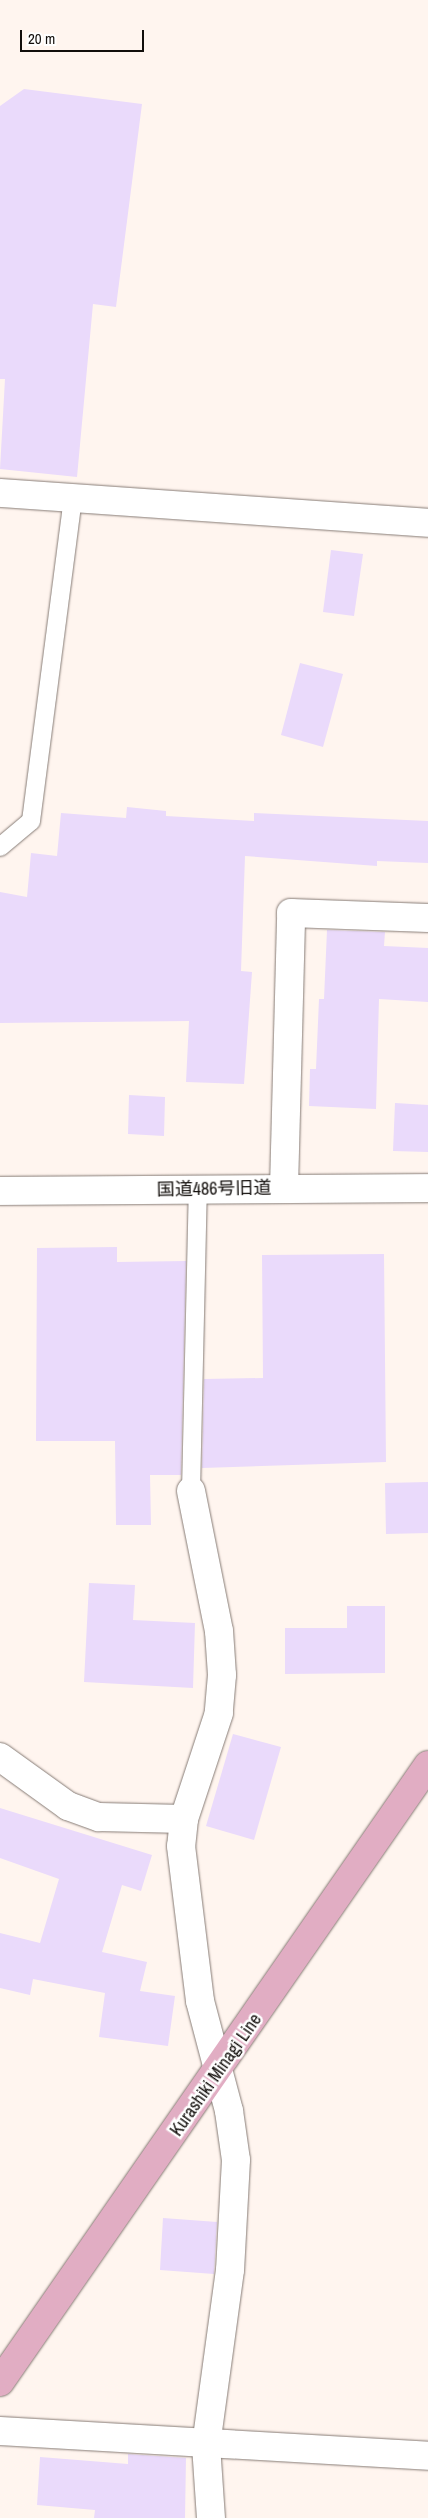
<!DOCTYPE html>
<meta charset="utf-8">
<style>
body{margin:0}
#map{position:relative;width:428px;height:2518px;overflow:hidden;background:#fff5ef;font-family:"Archivo Narrow","Noto Sans JP",sans-serif}
div>[style]{position:absolute}
[style*='--x']{left:calc(var(--x)*1px);top:calc(var(--y)*1px);width:calc(var(--w)*1px);rotate:calc(var(--a)*1deg)}
.building>*{inset:0;background:#eadafb}
.roads{filter:drop-shadow(0 0 1px #877c76) drop-shadow(0 0 1px #877c76)}
.lane>*{height:18px;margin:-9px;padding:0 9px;transform-origin:9px;border-radius:9px;background:#fff}
.street>*{height:28px;margin:-14px;padding:0 14px;transform-origin:14px;border-radius:14px;background:#fff}
.secondary>*{height:28px;margin:-14px;padding:0 14px;transform-origin:14px;border-radius:14px;background:#fff}
.primary>*{height:28px;margin:-14px;padding:0 14px;transform-origin:14px;border-radius:14px;background:#e1adc3}
span{translate:-50% -50%;white-space:nowrap;text-align:center;line-height:1.15;-webkit-text-stroke:5px #fff;paint-order:stroke}
.street-label{font-size:18px;color:#120e0b}
.scale{position:absolute;left:20px;top:30px;width:124px;height:22px;box-sizing:border-box;border:2px solid #120e0b;border-top:0;padding-left:6px;font-size:15px;line-height:18px;white-space:nowrap;color:#120e0b;-webkit-text-stroke:4px #fff;paint-order:stroke}
</style>
<div id="map">
<div class="building">
<div style="clip-path:polygon(24px 89px,142px 104px,116px 307px,93px 304px,77px 477px,0 469px,5px 379px,0 379px,0 106px)"></div>
<div style="clip-path:polygon(331px 550px,363px 554px,354px 616px,323px 612px)"></div>
<div style="clip-path:polygon(300px 663px,343px 674px,323px 747px,281px 735px)"></div>
<div style="clip-path:polygon(127px 807px,166px 811px,166px 816px,254px 821px,254px 813px,428px 821px,428px 863px,377px 861px,377px 866px,245px 856px,241px 971px,252px 972px,244px 1084px,186px 1082px,189px 1021px,0 1023px,0 892px,27px 897px,31px 853px,57px 856px,61px 813px,126px 818px)"></div>
<div style="clip-path:polygon(327px 930px,385px 932px,384px 946px,428px 948px,428px 1002px,379px 999px,376px 1109px,309px 1106px,310px 1069px,316px 1069px,319px 999px,324px 999px)"></div>
<div style="clip-path:polygon(129px 1095px,165px 1097px,164px 1136px,128px 1134px)"></div>
<div style="clip-path:polygon(395px 1103px,428px 1105px,428px 1152px,393px 1151px)"></div>
<div style="clip-path:polygon(117px 1247px,117px 1262px,186px 1261px,181px 1475px,150px 1475px,151px 1525px,116px 1525px,115px 1441px,36px 1441px,37px 1248px)"></div>
<div style="clip-path:polygon(384px 1254px,386px 1462px,202px 1468px,204px 1379px,263px 1378px,262px 1255px)"></div>
<div style="clip-path:polygon(428px 1482px,428px 1533px,386px 1534px,385px 1483px)"></div>
<div style="clip-path:polygon(89px 1583px,135px 1585px,133px 1620px,195px 1623px,193px 1688px,84px 1682px)"></div>
<div style="clip-path:polygon(347px 1606px,385px 1606px,385px 1673px,285px 1674px,285px 1628px,347px 1628px)"></div>
<div style="clip-path:polygon(233px 1734px,281px 1747px,254px 1840px,206px 1826px)"></div>
<div style="clip-path:polygon(0 1808px,152px 1855px,141px 1891px,122px 1885px,102px 1952px,147px 1962px,140px 1991px,175px 1996px,168px 2046px,99px 2037px,105px 1993px,33px 1979px,30px 1995px,0 1988px,0 1933px,40px 1943px,59px 1879px,0 1858px)"></div>
<div style="clip-path:polygon(163px 2218px,217px 2222px,214px 2274px,160px 2270px)"></div>
<div style="clip-path:polygon(128px 2454px,186px 2458px,185px 2518px,94px 2518px,95px 2510px,37px 2505px,40px 2457px,128px 2464px)"></div>
</div>
<div class="roads">
<div class="lane">
<div style="--x:0;--y:847;--w:40;--a:-40"></div>
<div style="--x:31;--y:821;--w:328;--a:-82.6"></div>
<div style="--x:191;--y:1491;--w:301;--a:-88.7"></div>
</div>
<div class="street">
<div style="--x:0;--y:493;--w:429;--a:4"></div>
<div style="--x:284;--y:1188;--w:275;--a:-88.5"></div>
<div style="--x:291;--y:913;--w:137;--a:2.1"></div>
<div style="--x:191;--y:1491;--w:143;--a:78.7"></div>
<div style="--x:219;--y:1631;--w:44;--a:86.1"></div>
<div style="--x:222;--y:1675;--w:38;--a:95"></div>
<div style="--x:219;--y:1713;--w:112;--a:108.3"></div>
<div style="--x:184;--y:1819;--w:27;--a:96"></div>
<div style="--x:181;--y:1846;--w:156;--a:83"></div>
<div style="--x:200;--y:2001;--w:114;--a:75.2"></div>
<div style="--x:229;--y:2111;--w:49;--a:81.9"></div>
<div style="--x:236;--y:2160;--w:110;--a:93.1"></div>
<div style="--x:230;--y:2270;--w:177;--a:97.8"></div>
<div style="--x:206;--y:2445;--w:73;--a:86.1"></div>
<div style="--x:0;--y:1757;--w:84;--a:35.8"></div>
<div style="--x:68;--y:1806;--w:33;--a:20"></div>
<div style="--x:99;--y:1817;--w:85;--a:1.3"></div>
<div style="--x:0;--y:2431;--w:429;--a:3.3"></div>
</div>
<div class="secondary">
<div style="--x:0;--y:1191;--w:428;--a:-0.4"></div>
</div>
<div class="primary">
<div style="--x:0;--y:2382;--w:751;--a:-55.25"></div>
</div>
</div>
<div class="street-label">
<span style="left:214px;top:1189px;rotate:-1deg">国道486号旧道</span>
<span style="left:216px;top:2075px;rotate:-55deg">Kurashiki Minagi Line</span>
</div>
<div class="scale">20 m</div>
</div>
